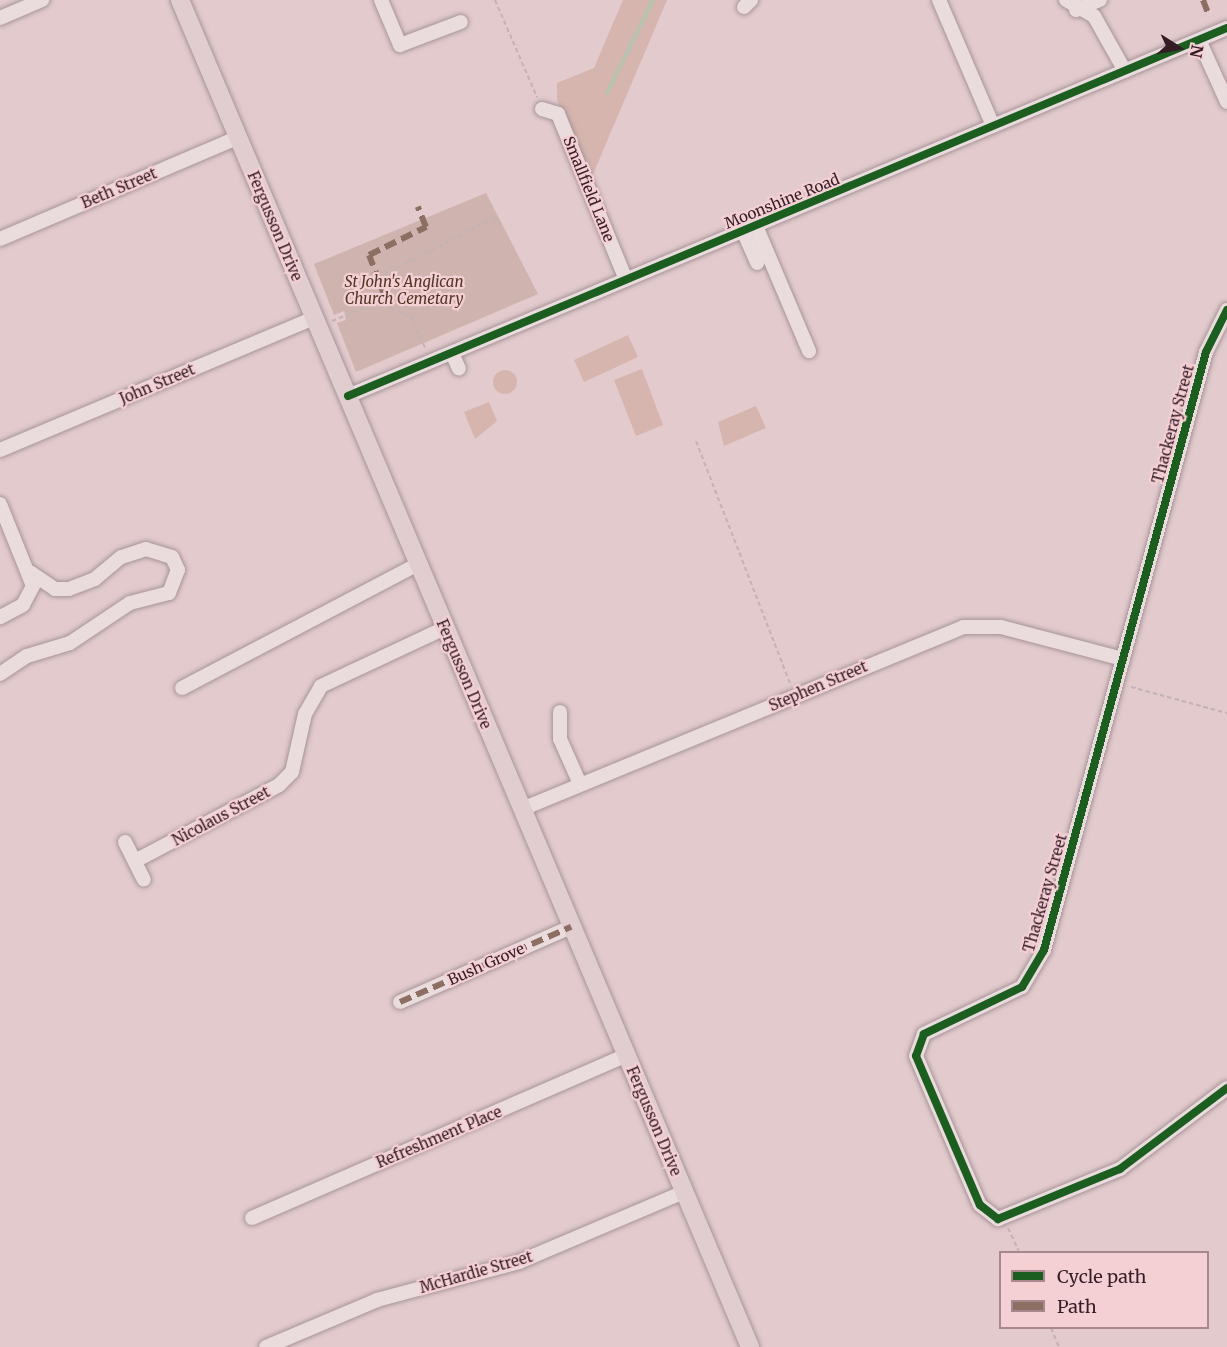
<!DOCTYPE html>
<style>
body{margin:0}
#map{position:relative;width:1227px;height:1347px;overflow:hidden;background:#e2cacd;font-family:Merriweather,serif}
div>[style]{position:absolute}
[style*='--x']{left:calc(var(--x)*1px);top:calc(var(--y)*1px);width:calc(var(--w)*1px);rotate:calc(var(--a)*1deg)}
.green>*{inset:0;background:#d5b5ae}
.round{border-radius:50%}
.cemetery>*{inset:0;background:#ceb3ae}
.stream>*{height:4px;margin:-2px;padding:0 2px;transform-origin:2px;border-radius:2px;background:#b9c2b0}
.path>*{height:2px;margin-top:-1px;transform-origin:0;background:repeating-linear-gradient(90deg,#c2b3b5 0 4.5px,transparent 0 7.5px)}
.roads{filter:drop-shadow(0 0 2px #a79498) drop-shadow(0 0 2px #a79498)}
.minor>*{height:14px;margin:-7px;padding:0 7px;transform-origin:7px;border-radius:7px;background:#eadcdd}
.major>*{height:18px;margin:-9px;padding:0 9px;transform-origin:9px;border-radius:9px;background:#e1cdd0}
.quiet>*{height:6px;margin-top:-3px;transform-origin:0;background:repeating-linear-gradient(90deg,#8d6e63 0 12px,transparent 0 18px)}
.cycleway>*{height:8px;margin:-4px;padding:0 4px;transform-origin:4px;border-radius:4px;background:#1b5e20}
span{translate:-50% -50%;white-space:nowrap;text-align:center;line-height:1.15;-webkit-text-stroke:4.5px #f4cfd4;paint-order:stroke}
.street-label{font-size:15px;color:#351d25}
.park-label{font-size:15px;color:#503624;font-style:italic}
.legend{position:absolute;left:999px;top:1251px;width:210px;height:78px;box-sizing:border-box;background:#f4cfd4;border:2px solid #a8888e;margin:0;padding:8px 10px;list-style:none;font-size:18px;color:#351d25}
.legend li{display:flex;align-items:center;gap:12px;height:30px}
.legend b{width:30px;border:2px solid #a8888e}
.north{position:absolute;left:1149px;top:18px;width:60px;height:60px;-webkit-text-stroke:4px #f4cfd4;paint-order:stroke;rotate:101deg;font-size:16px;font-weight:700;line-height:24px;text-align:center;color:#351d25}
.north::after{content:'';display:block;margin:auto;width:21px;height:27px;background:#351d25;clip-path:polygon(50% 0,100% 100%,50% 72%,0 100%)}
</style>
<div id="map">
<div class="green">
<div style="clip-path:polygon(623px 0,667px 0,591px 179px,557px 100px,557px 83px,594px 68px)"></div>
<div style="clip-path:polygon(628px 335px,638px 357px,584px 382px,574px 360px)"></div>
<div style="clip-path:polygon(642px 369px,663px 425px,636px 436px,614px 380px)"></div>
<div class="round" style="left:493px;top:370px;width:24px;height:24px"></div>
<div style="clip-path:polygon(489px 402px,497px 421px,475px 439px,464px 412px)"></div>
<div style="clip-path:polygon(756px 406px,766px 428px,724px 446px,718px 422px)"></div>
</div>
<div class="cemetery">
<div style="clip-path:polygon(486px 193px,538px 294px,356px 372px,337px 323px,346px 320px,344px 311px,334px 315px,314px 264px)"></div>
</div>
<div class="stream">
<div style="--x:607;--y:93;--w:104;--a:-63.7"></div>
</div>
<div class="path">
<div style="--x:495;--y:0;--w:106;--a:66.6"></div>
<div style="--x:378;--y:278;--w:130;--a:-27.6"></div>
<div style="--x:493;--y:218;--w:11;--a:38"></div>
<div style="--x:332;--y:321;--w:58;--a:-22.2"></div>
<div style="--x:386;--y:299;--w:11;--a:63"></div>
<div style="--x:391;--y:309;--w:21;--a:19"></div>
<div style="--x:411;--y:316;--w:37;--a:66"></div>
<div style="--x:696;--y:441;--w:260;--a:68.8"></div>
<div style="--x:1131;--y:687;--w:99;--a:15.2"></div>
<div style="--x:1008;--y:1228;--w:26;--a:65"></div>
<div style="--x:1051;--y:1328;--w:21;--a:67"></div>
</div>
<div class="roads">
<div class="minor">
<div style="--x:381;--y:0;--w:49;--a:67.1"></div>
<div style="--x:400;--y:45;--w:65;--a:-20.7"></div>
<div style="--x:939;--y:0;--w:137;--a:66.8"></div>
<div style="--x:1066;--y:0;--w:32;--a:30"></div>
<div style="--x:1094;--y:16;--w:63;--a:60.6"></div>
<div style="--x:744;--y:7;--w:10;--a:-45"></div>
<div style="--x:1076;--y:10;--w:26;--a:-23"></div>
<div style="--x:0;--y:18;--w:46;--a:-23.2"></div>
<div style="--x:1199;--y:40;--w:68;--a:65.7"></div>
<div style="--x:542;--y:109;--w:17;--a:17"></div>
<div style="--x:558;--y:114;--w:179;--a:67.7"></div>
<div style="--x:756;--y:226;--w:136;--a:67"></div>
<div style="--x:743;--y:231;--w:35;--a:66"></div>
<div style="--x:0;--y:239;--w:258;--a:-23.1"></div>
<div style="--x:1227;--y:310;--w:47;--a:116.6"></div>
<div style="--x:1206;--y:352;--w:620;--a:105.16"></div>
<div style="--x:1044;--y:950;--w:43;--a:120.7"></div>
<div style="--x:1022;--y:987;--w:109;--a:154.4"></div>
<div style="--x:924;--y:1034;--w:23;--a:110"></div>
<div style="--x:916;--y:1056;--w:162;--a:66.8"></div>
<div style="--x:980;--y:1205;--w:23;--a:38"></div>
<div style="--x:998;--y:1219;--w:132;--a:-22.3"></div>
<div style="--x:1120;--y:1169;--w:134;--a:-37.1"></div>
<div style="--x:452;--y:353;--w:17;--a:66"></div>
<div style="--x:348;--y:396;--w:953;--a:-22.72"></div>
<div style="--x:0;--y:450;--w:341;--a:-22.8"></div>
<div style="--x:0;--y:504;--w:88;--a:68.1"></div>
<div style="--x:33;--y:586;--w:21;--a:118"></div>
<div style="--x:23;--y:605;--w:26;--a:152"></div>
<div style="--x:0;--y:674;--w:32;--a:-34"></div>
<div style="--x:27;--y:656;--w:45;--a:-16.8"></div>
<div style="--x:70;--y:643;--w:72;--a:-33.7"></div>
<div style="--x:130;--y:603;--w:40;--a:-14.4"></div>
<div style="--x:169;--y:593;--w:25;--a:-69"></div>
<div style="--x:178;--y:570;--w:14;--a:-115"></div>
<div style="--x:172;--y:557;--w:27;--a:-163"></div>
<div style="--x:146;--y:549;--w:26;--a:162"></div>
<div style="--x:121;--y:557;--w:34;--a:140"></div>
<div style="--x:95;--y:579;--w:28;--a:159"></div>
<div style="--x:69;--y:589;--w:14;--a:180"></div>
<div style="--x:55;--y:589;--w:29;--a:-146"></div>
<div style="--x:182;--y:688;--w:267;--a:-27.7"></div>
<div style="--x:560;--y:712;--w:27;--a:90"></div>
<div style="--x:560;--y:739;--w:49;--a:66"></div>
<div style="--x:522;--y:809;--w:477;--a:-22.4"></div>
<div style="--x:963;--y:627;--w:38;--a:0"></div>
<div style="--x:1001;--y:627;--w:126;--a:14.7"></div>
<div style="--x:125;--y:842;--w:42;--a:63.4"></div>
<div style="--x:135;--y:861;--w:163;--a:-27.8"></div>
<div style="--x:279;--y:785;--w:18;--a:-45"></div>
<div style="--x:292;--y:772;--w:59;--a:-77.4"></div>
<div style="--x:305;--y:714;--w:32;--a:-60"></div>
<div style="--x:321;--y:686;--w:137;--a:-25.1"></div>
<div style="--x:400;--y:1002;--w:187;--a:-23.7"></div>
<div style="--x:252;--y:1218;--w:408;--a:-23.5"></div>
<div style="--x:266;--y:1347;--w:121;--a:-22.9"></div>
<div style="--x:377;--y:1300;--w:147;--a:-15"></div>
<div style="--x:519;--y:1262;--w:179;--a:-23"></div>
</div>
<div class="major">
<div style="--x:180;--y:0;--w:1463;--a:67.06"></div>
</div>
</div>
<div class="quiet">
<div style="--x:1203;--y:0;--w:17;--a:69"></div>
<div style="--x:386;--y:299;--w:47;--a:-111.1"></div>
<div style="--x:369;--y:255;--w:64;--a:-26.2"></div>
<div style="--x:426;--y:227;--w:22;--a:-112"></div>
<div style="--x:400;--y:1002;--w:187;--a:-23.7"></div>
</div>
<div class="cycleway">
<div style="--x:1227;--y:310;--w:47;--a:116.6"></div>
<div style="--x:1206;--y:352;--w:620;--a:105.16"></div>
<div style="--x:1044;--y:950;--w:43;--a:120.7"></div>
<div style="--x:1022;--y:987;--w:109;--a:154.4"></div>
<div style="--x:924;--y:1034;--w:23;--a:110"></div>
<div style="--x:916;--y:1056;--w:162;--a:66.8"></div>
<div style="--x:980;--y:1205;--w:23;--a:38"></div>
<div style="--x:998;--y:1219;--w:132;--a:-22.3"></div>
<div style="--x:1120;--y:1169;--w:134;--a:-37.1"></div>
<div style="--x:348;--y:396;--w:953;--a:-22.72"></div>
</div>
<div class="street-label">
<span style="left:119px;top:188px;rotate:-23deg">Beth Street</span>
<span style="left:589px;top:189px;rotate:68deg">Smallfield Lane</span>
<span style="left:782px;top:201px;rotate:-22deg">Moonshine Road</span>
<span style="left:275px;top:226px;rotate:67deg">Fergusson Drive</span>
<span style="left:157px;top:384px;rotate:-23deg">John Street</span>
<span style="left:1173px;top:424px;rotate:-75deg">Thackeray Street</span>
<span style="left:464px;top:674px;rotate:67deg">Fergusson Drive</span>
<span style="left:818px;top:686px;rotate:-23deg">Stephen Street</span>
<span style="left:221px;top:816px;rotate:-28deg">Nicolaus Street</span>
<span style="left:1045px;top:893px;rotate:-74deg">Thackeray Street</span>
<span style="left:486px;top:964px;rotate:-24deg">Bush Grove</span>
<span style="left:654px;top:1121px;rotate:67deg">Fergusson Drive</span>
<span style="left:439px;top:1137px;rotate:-23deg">Refreshment Place</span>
<span style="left:476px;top:1272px;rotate:-16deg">McHardie Street</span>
</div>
<div class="park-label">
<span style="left:404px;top:290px">St John's Anglican<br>Church Cemetary</span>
</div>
<ul class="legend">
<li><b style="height:8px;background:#1b5e20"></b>Cycle path</li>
<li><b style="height:8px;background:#8d6e63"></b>Path</li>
</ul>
<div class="north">N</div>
</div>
